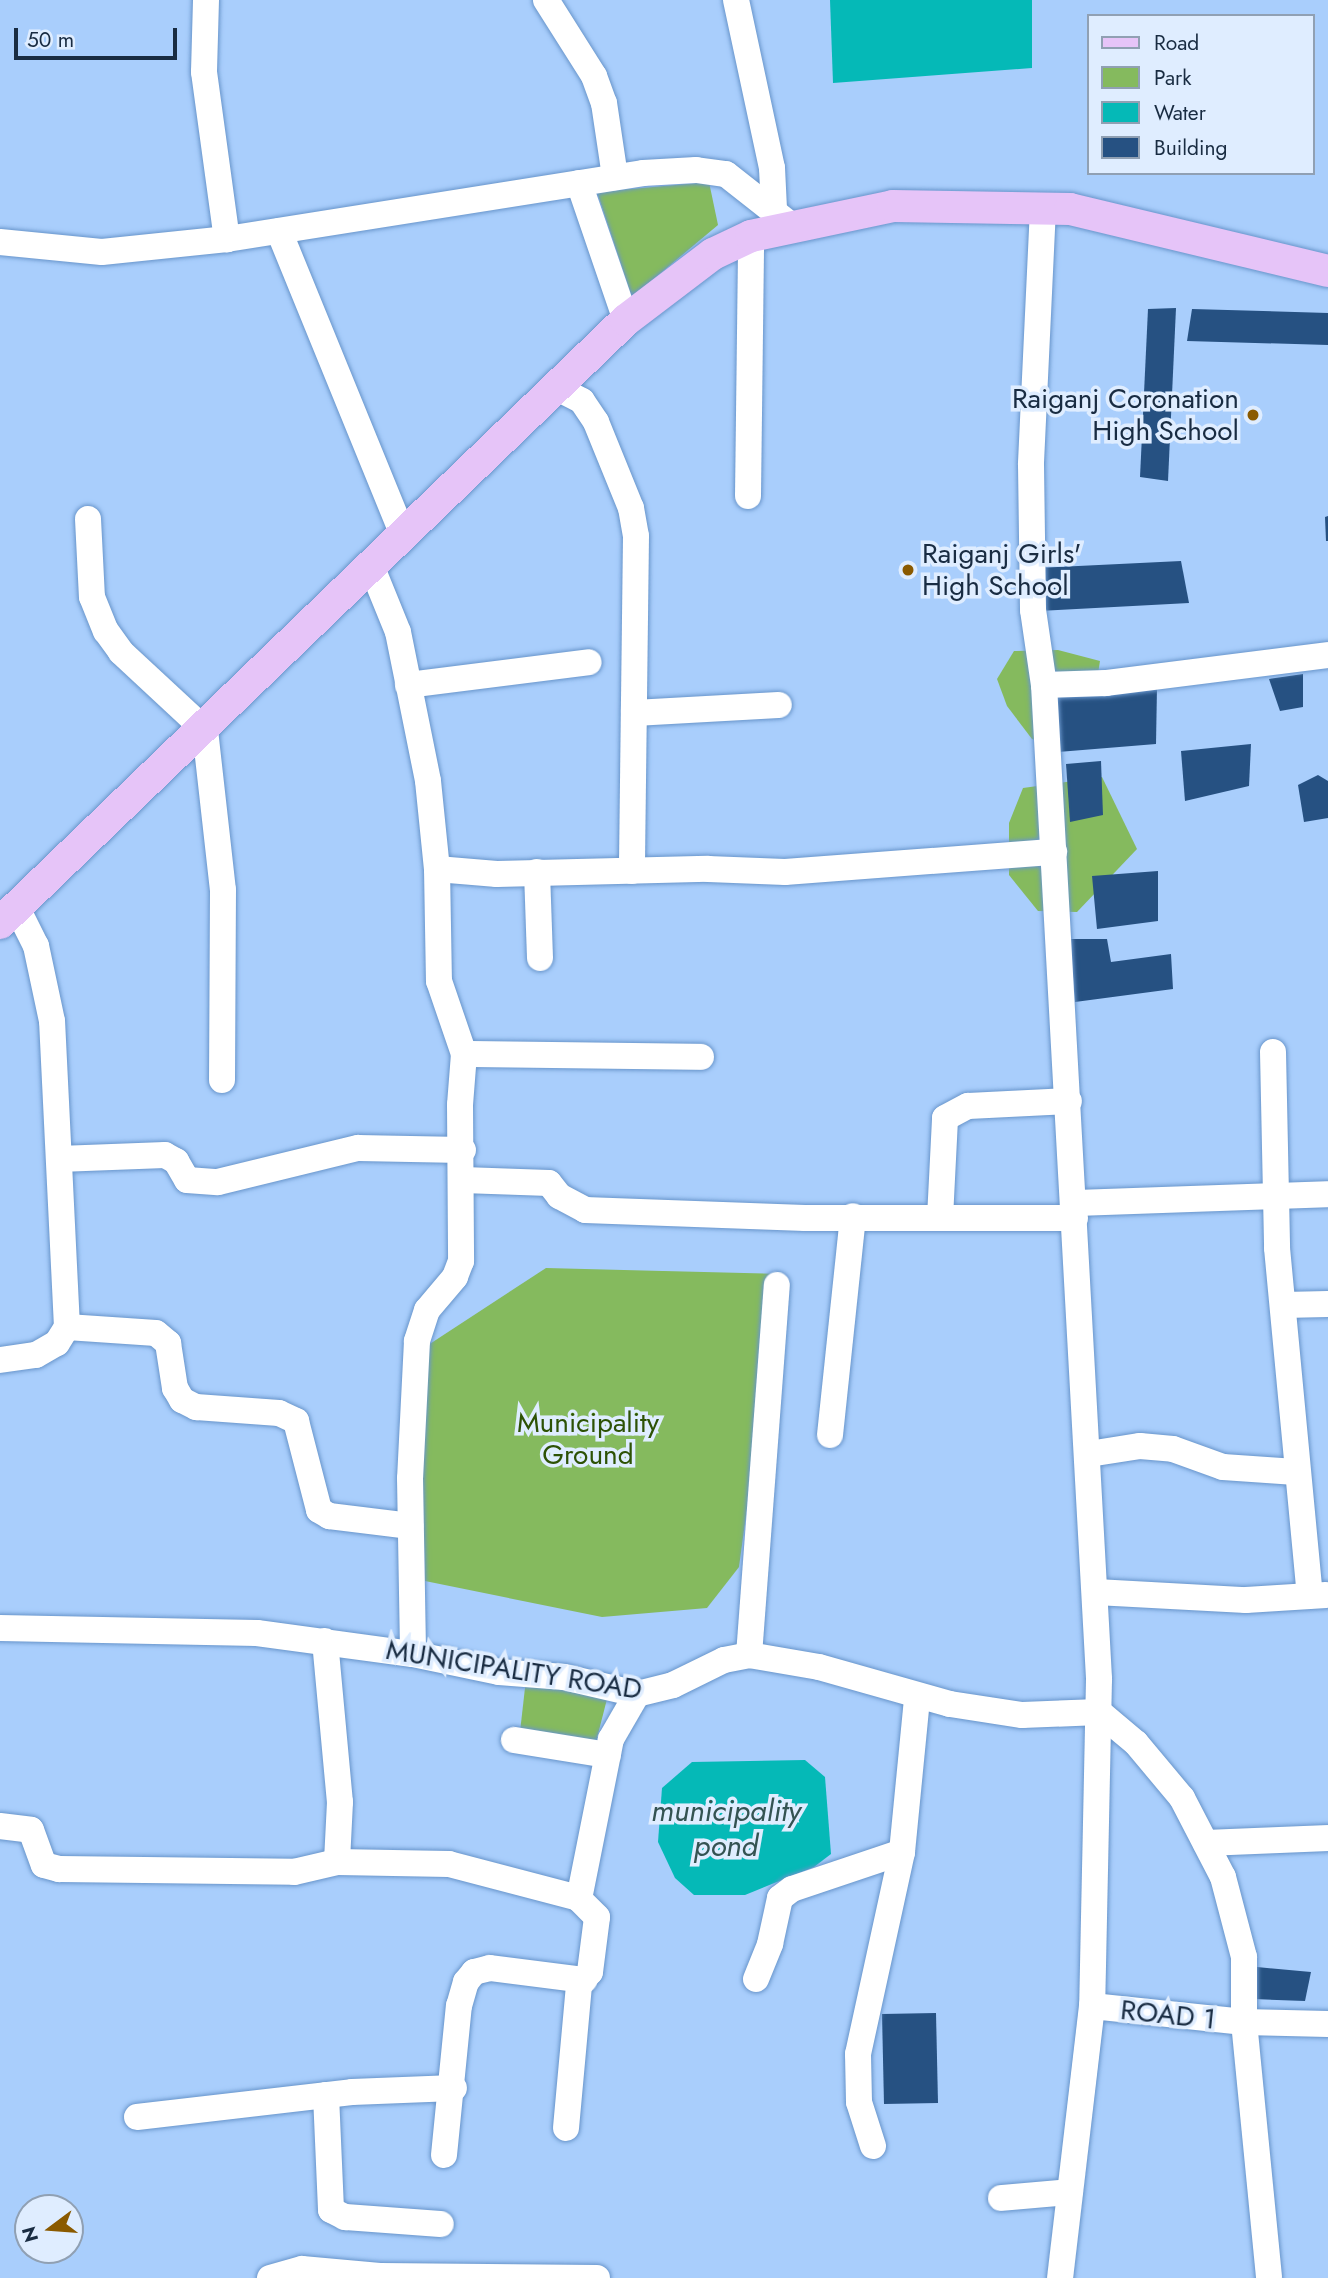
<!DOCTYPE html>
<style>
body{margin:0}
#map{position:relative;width:1328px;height:2278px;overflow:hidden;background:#a9cefc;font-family:Jost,sans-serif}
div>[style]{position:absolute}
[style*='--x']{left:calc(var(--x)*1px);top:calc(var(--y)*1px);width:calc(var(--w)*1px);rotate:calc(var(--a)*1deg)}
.green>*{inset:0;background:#85ba5e}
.water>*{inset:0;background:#05b9b7}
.building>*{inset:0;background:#265182}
.roads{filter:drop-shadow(0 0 2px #6895cb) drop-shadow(0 0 2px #6895cb)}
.minor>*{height:26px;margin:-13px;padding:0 13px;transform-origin:13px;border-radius:13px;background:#fff}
.major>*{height:32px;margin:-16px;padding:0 16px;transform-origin:16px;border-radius:16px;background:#e6c4f8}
.dots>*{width:19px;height:19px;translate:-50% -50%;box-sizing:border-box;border:4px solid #dfedff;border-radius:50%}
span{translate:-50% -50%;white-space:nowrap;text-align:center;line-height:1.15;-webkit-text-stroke:7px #dfedff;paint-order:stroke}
.poi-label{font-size:28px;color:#192c42}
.right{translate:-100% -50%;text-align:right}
.left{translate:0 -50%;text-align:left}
.park-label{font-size:28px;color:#2d5205}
.street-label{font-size:28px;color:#192c42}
.water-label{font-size:30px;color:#345352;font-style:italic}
.legend{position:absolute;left:1087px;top:14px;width:228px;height:161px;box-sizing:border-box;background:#dfedff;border:2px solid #90a0b3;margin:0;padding:9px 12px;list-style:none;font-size:21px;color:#192c42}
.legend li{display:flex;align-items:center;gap:14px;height:35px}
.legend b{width:35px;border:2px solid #90a0b3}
.north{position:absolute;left:14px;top:2194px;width:70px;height:70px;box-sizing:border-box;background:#dfedff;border:2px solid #90a0b3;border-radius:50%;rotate:254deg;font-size:19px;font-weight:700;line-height:28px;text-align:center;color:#192c42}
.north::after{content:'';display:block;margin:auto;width:24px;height:32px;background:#8a5a00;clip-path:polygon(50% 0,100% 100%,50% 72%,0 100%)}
.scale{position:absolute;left:14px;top:28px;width:163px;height:32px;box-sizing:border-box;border:4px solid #192c42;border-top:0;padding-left:9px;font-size:21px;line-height:24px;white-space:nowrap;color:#192c42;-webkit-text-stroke:5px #dfedff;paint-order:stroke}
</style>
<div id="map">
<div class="green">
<div style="clip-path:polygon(709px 182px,718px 225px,632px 297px,597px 192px)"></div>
<div style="clip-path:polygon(1058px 650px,1100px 661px,1090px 724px,1077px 750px,1032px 739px,1007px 706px,997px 679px,1014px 651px)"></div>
<div style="clip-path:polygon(1102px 777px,1137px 849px,1077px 912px,1038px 911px,1009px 875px,1009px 823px,1023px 788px)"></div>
<div style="clip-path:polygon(546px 1268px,779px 1274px,739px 1567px,707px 1608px,602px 1617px,425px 1581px,419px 1351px)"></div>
<div style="clip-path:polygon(526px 1679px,607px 1699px,595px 1746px,520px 1732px)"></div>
</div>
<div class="water">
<div style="clip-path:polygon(830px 0,1032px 0,1032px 68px,833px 83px)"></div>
<div style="clip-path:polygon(805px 1760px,825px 1777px,831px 1854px,814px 1867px,745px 1895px,694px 1895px,675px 1878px,658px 1842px,662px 1788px,692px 1762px)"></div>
</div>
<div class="building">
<div style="clip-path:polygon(1176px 308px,1168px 481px,1140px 477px,1148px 309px)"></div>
<div style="clip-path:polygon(1192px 309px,1328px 313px,1328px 345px,1187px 341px)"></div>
<div style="clip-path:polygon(1328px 516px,1328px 541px,1326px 541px,1325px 517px)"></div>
<div style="clip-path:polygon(1181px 561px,1189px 603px,1039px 611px,1037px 568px)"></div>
<div style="clip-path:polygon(1303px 674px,1303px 707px,1280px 711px,1269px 679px)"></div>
<div style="clip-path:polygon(1157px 687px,1156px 744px,1058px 752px,1054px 694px)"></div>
<div style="clip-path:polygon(1251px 744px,1249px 786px,1185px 801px,1181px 751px)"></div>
<div style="clip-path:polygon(1101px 761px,1103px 815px,1070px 822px,1066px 764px)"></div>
<div style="clip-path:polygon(1318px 775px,1328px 781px,1328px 818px,1304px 822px,1298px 785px)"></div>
<div style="clip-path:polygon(1158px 871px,1158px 921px,1097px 929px,1092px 876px)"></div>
<div style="clip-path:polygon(1070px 939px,1107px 939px,1111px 962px,1171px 954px,1173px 989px,1075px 1002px)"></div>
<div style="clip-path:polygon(1257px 1967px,1311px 1972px,1305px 2001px,1254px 1999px)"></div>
<div style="clip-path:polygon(936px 2013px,938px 2103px,884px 2104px,882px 2014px)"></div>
</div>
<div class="roads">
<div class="minor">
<div style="--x:206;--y:0;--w:72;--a:91.6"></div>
<div style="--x:204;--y:72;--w:169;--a:82.2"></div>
<div style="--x:546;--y:0;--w:90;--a:57.7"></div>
<div style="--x:594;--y:76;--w:29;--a:70"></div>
<div style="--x:604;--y:103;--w:75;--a:81.5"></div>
<div style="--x:736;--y:0;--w:172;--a:77.9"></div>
<div style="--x:772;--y:168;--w:41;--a:87.2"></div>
<div style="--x:579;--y:183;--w:145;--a:71.1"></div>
<div style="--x:1043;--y:208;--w:257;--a:92.7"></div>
<div style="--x:1031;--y:465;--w:145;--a:89.2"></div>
<div style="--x:1033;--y:610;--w:76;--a:81.7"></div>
<div style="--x:1044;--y:685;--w:996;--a:86.83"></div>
<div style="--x:1099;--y:1679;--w:327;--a:91.2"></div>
<div style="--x:1092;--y:2006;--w:274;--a:96.7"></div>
<div style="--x:279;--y:231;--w:331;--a:67.8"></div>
<div style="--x:0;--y:242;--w:102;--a:5.6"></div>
<div style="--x:102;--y:252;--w:126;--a:-5.9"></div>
<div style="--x:227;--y:239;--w:421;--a:-9"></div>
<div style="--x:643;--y:173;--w:53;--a:-3.2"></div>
<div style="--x:696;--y:170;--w:30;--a:8"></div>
<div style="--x:726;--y:174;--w:84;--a:38.2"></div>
<div style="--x:557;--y:388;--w:28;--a:27"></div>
<div style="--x:582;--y:401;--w:25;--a:56"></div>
<div style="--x:596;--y:422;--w:93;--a:67.9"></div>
<div style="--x:631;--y:508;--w:28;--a:80"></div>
<div style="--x:636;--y:536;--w:335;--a:90.7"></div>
<div style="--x:748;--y:496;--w:260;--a:-89.3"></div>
<div style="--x:88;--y:519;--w:78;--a:87.1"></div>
<div style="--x:92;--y:597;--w:37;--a:68"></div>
<div style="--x:106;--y:631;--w:26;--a:54"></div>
<div style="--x:121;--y:652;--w:115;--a:42.9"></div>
<div style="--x:205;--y:730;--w:161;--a:83.6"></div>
<div style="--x:223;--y:890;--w:190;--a:90.3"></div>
<div style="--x:372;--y:568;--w:69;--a:67.9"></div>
<div style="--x:398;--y:632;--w:152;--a:78.6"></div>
<div style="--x:428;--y:781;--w:88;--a:84.2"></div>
<div style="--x:437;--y:869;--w:112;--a:89"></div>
<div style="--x:439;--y:981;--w:77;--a:71.1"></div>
<div style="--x:464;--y:1054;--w:51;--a:94.5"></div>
<div style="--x:460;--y:1105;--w:156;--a:89.6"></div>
<div style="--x:461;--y:1261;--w:17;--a:111"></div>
<div style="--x:455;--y:1277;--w:43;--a:130.3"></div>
<div style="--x:427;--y:1310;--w:33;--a:108"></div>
<div style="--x:417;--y:1341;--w:137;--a:92.9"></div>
<div style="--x:410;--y:1478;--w:176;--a:89"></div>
<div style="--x:408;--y:685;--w:182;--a:-7.2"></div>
<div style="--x:1044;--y:685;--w:62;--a:-1.8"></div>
<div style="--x:1106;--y:683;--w:224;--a:-7.2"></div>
<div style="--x:634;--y:713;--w:145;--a:-3.2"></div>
<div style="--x:437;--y:869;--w:60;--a:4.8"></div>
<div style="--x:497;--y:874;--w:211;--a:-1.4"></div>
<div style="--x:708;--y:869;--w:77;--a:2.2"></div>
<div style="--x:785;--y:872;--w:270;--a:-4.3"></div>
<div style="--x:537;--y:872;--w:86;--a:88"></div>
<div style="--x:1273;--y:1052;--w:196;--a:88.8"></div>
<div style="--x:1277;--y:1248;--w:349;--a:84.6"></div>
<div style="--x:464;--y:1054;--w:237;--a:0.7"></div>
<div style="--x:59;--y:1159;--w:106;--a:-2.2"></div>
<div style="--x:165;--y:1155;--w:13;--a:29"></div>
<div style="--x:176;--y:1161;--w:22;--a:60"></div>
<div style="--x:187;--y:1180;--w:31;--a:4"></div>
<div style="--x:218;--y:1182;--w:144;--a:-13.7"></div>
<div style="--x:358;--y:1148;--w:105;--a:1.1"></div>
<div style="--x:463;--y:1180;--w:86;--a:2"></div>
<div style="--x:549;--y:1183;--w:16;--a:52"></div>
<div style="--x:559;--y:1196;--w:30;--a:28"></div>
<div style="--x:585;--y:1210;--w:220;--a:2.1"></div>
<div style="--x:805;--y:1218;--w:270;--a:0"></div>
<div style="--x:1075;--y:1203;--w:253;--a:-2"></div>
<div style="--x:940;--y:1218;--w:100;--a:-87.1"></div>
<div style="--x:945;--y:1118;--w:26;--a:-28"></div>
<div style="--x:968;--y:1106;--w:101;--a:-2.8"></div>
<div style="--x:1283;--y:1305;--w:45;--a:-1.3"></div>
<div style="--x:67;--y:1327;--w:89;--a:3.9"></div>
<div style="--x:156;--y:1333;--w:16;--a:40"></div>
<div style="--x:168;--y:1343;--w:46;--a:81.2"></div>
<div style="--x:175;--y:1388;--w:14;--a:60"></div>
<div style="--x:182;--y:1400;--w:16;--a:27"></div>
<div style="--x:196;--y:1407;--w:83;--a:4.1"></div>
<div style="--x:279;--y:1413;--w:19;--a:25"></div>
<div style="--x:296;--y:1421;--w:92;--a:75.5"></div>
<div style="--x:319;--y:1510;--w:12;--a:31"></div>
<div style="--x:329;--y:1516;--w:82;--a:7"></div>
<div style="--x:0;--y:1360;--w:36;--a:-8"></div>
<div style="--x:36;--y:1355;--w:24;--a:-30"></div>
<div style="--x:57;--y:1343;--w:19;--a:-58"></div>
<div style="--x:67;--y:1327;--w:306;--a:-92.8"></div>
<div style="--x:52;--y:1021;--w:77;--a:-102"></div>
<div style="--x:36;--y:946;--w:42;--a:-116.6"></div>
<div style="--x:830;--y:1435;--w:220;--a:-84"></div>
<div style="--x:1089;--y:1454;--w:52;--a:-8.9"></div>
<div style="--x:1140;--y:1446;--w:33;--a:5"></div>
<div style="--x:1173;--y:1449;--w:53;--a:19.8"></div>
<div style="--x:1223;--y:1467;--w:73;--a:3.9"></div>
<div style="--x:1096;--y:1592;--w:150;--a:3.1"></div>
<div style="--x:1246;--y:1600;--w:80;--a:-3.6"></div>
<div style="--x:0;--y:1628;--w:257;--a:1.1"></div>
<div style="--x:257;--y:1633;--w:157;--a:7.7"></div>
<div style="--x:413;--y:1654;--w:88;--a:11.8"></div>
<div style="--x:499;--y:1672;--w:65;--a:4.4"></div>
<div style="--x:564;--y:1677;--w:75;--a:13.1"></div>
<div style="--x:637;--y:1694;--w:37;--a:-14"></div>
<div style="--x:673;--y:1685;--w:57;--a:-26.1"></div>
<div style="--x:724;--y:1660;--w:25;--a:-11"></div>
<div style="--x:749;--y:1655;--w:71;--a:9.7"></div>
<div style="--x:819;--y:1667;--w:136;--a:15.8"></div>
<div style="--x:950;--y:1704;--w:73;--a:8.7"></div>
<div style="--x:1022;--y:1715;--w:77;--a:-2.2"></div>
<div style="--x:1099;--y:1712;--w:48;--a:40"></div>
<div style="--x:1136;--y:1743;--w:72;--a:50.1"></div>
<div style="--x:1182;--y:1798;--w:89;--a:62.6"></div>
<div style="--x:1223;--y:1877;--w:83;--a:75.3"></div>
<div style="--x:1244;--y:1957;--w:65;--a:90"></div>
<div style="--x:1244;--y:2022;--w:84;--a:1.4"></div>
<div style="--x:325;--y:1641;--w:162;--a:84.7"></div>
<div style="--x:340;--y:1802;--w:60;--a:92.9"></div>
<div style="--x:337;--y:1862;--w:112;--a:1"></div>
<div style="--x:449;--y:1864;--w:134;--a:14.7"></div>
<div style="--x:749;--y:1655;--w:371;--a:-85.7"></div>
<div style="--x:514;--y:1740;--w:95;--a:9.1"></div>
<div style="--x:0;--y:1826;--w:31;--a:7"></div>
<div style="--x:31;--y:1830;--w:37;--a:70"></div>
<div style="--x:44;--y:1865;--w:16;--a:15"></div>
<div style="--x:59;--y:1869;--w:235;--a:0.7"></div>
<div style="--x:294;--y:1872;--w:44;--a:-13.1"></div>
<div style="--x:1206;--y:1843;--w:122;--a:-2.3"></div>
<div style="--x:756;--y:1979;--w:38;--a:-68"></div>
<div style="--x:770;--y:1944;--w:47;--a:-77.7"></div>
<div style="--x:780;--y:1898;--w:15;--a:-37"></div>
<div style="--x:792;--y:1889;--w:116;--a:-18.6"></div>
<div style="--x:902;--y:1852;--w:155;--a:-84.4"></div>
<div style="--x:1092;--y:2006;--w:153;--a:6"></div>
<div style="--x:1244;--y:2022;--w:257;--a:84.4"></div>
<div style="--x:326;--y:2095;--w:115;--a:87.5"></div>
<div style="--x:331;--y:2210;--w:16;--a:27"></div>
<div style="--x:345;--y:2217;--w:96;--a:4.2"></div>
<div style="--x:137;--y:2117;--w:216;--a:-6.6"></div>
<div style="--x:352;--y:2092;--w:102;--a:-2.2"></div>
<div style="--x:566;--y:2128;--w:144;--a:-84.8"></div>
<div style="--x:579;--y:1985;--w:17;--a:-50"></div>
<div style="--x:590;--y:1972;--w:55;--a:-82.7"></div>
<div style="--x:597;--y:1917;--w:25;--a:-135"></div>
<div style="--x:579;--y:1899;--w:163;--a:-78.7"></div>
<div style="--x:611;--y:1739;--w:52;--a:-60"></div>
<div style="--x:873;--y:2146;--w:46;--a:-107.7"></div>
<div style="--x:859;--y:2102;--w:48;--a:-91.2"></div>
<div style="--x:858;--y:2054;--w:207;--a:-77.7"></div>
<div style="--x:444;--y:2155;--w:150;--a:-84.3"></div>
<div style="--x:459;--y:2006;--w:25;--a:-74"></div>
<div style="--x:466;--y:1982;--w:13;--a:-51"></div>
<div style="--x:474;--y:1972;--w:16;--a:-14"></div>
<div style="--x:490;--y:1968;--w:95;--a:7.3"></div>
<div style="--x:1001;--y:2198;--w:69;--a:-5"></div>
<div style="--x:270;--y:2278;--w:33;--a:-16"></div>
<div style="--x:302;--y:2269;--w:78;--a:5.1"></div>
<div style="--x:380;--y:2276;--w:217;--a:0.5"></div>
</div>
<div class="major">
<div style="--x:0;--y:923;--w:869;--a:-43.93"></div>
<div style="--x:626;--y:320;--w:109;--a:-37.2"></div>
<div style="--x:713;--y:254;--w:42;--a:-25.3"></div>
<div style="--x:751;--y:236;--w:145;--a:-11.9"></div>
<div style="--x:893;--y:206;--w:177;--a:1"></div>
<div style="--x:1070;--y:209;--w:265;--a:13.5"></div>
</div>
</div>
<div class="dots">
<div style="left:1253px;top:415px;background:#8a5a00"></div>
<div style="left:908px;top:570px;background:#8a5a00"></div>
</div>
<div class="poi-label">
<span class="right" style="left:1239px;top:415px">Raiganj Coronation<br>High School</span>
<span class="left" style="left:922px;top:570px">Raiganj Girls'<br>High School</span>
</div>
<div class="park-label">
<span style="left:588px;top:1439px">Municipality<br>Ground</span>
</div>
<div class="street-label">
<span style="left:514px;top:1670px;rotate:9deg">MUNICIPALITY ROAD</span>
<span style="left:1168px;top:2015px;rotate:6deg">ROAD 1</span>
</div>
<div class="water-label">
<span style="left:726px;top:1828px">municipality<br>pond</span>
</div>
<ul class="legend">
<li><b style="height:9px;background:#e6c4f8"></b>Road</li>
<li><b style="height:19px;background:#85ba5e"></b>Park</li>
<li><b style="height:19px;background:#05b9b7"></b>Water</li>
<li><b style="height:19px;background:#265182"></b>Building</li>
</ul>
<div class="north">N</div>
<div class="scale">50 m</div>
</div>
